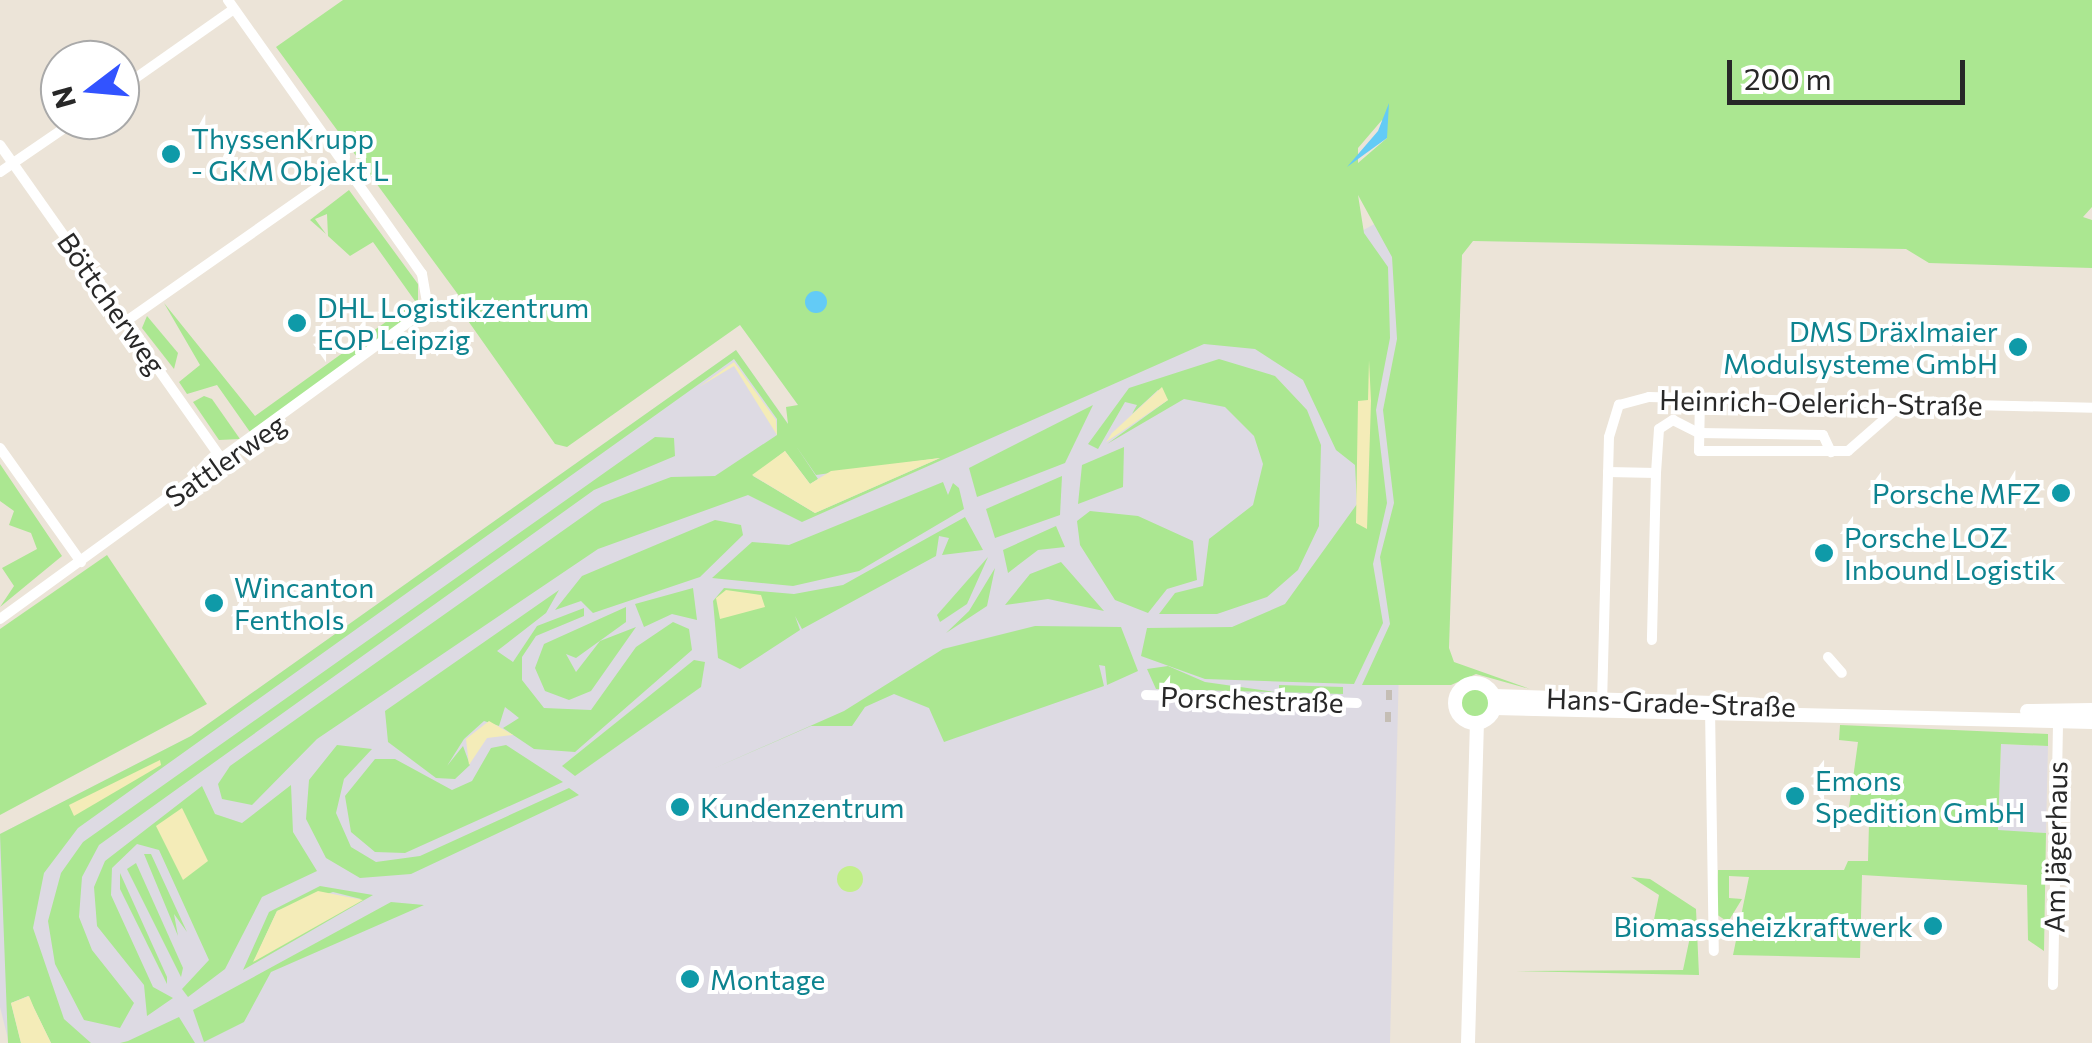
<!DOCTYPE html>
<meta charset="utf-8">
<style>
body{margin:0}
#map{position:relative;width:2092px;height:1043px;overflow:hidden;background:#ece4d8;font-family:Commissioner,sans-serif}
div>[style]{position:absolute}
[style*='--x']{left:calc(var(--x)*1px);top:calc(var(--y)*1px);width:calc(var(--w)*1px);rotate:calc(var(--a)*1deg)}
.industrial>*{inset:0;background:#dddae3}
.green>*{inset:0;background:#abe791}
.round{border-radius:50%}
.sand>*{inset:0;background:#f4ecb8}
.pitch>*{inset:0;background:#c2ef8b}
.water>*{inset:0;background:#63cbf6}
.street-tunnel>*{height:10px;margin-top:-5px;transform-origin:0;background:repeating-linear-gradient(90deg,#c5beb5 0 10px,transparent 0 15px)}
.street>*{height:10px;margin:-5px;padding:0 5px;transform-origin:5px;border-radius:5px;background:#fff}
.secondary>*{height:14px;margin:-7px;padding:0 7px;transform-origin:7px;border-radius:7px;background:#fff}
.secondary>.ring{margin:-7px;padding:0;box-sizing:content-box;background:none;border:14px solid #fff;border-radius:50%}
.dots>*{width:28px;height:28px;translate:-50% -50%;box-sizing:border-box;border:5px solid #fff;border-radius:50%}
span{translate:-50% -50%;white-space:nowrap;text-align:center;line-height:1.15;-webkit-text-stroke:8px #fff;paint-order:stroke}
.culture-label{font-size:28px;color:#0d838f}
.left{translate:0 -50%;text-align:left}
.right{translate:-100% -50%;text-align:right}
.street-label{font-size:28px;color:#282828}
.north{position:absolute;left:40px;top:40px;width:100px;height:100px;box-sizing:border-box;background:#fff;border:2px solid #a9a9a9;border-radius:50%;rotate:254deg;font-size:28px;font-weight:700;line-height:40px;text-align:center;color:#282828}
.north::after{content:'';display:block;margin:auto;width:35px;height:45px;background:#3253ff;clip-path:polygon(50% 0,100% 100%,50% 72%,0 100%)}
.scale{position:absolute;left:1727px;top:60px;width:238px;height:45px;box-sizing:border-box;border:5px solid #282828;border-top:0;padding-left:12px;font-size:30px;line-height:35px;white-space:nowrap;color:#282828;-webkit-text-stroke:8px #fff;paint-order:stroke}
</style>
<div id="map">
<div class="industrial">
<div style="clip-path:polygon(1410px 204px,1390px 1043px,9px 1043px,0 1007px,0 834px,191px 736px,736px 350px,816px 463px,1262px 287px)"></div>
<div style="clip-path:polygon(2001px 744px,2048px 746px,2046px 833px,1998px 831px)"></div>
</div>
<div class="green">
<div style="clip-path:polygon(evenodd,343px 0,2092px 0,2092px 207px,2083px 217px,2092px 220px,2092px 268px,1929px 263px,1906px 249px,1473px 241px,1462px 255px,1449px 648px,1454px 662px,1530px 689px,1476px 674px,1451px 685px,1362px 685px,1390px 624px,1380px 557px,1394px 503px,1383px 410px,1397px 339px,1392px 257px,1358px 195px,1364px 233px,1388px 267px,1390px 338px,1376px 410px,1387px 503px,1373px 564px,1383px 623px,1354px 684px,1205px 679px,1141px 656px,1147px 628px,1232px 627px,1285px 604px,1357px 504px,1355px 465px,1336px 450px,1303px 380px,1255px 349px,1204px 344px,802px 522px,748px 495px,598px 549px,317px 739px,252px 805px,222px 799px,218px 784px,230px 766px,602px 503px,671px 477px,715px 476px,777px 435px,777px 419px,734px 359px,78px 828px,44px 873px,33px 928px,64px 1019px,91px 1043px,51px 1043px,28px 996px,11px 1003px,21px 1043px,8px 1043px,0 834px,191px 736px,736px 350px,788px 424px,786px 407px,798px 405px,740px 325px,567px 447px,555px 444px,459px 308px,465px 304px,276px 47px,343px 0,1382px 120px,1387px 138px,1358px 163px,1358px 148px,1382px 120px,343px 0,796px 446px,816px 475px,940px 458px,815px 513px,753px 476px,785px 451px,810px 484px,818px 479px,796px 446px)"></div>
<div style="clip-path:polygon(349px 190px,418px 284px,418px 310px,250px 432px,217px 385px,187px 394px,179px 382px,200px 365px,164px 303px,255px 416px,415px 301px,373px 242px,350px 256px,328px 236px,327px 214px,315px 219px,326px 234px,310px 220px)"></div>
<div style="clip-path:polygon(147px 316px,178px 353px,174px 369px,142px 328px)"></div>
<div style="clip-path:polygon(1219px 359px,1275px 376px,1307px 410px,1321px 445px,1319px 526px,1298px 570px,1267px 597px,1217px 614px,1159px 614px,1175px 593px,1203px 586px,1209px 539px,1253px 505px,1263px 464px,1254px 436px,1225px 407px,1184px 399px,1107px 444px,1168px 400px,1158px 390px,1132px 414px,1137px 405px,1125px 402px,1098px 449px,1088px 444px,1129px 388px)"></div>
<div style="clip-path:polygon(204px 396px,212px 399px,240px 439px,219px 440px,193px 402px)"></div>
<div style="clip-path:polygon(1093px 405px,1065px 463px,977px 497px,969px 468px)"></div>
<div style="clip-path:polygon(655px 437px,674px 438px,675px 456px,594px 490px,99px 845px,82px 877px,79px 917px,92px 950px,134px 1003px,120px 1028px,84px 1020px,55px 964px,48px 921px,61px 873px,83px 842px)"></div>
<div style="clip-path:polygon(1124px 447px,1123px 487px,1078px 504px,1082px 465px)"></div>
<div style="clip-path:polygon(0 464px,62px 556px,0 607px,14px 586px,2px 568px,37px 549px,31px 533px,9px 525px,14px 511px,0 501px)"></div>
<div style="clip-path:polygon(1062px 476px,1060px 515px,995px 538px,986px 509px)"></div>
<div style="clip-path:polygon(943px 482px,948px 495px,953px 483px,959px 488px,964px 509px,859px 571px,793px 586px,712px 578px,752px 542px,789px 545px)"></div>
<div style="clip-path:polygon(1090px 511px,1138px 516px,1193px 541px,1197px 580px,1167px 589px,1148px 613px,1115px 600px,1080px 545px,1077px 521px)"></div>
<div style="clip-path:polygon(965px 517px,983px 550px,942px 555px,949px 538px,939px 536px,936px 556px,802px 629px,795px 616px,800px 630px,740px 669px,718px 658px,713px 601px,724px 588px,794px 594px,843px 585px)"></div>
<div style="clip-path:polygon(715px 520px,741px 525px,743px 535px,700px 577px,593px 613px,581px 601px,555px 610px,582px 576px)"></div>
<div style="clip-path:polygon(1056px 526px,1065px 547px,1038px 550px,1008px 573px,1003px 550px)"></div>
<div style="clip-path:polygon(107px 555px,207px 704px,0 815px,0 629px)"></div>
<div style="clip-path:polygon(988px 557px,967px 604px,940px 622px,937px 615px)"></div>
<div style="clip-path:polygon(1061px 562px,1104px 611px,1048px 599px,1005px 605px,1030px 574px)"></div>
<div style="clip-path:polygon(995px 568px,987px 606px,946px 633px,969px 611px)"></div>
<div style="clip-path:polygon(693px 588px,697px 620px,672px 614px,644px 627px,635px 604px)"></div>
<div style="clip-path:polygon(559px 590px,546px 613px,497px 651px,513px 662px,537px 626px,584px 608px,584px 616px,536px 636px,522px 657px,522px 680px,544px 708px,591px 710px,636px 647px,673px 622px,689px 629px,692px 650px,575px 752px,534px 749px,503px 728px,519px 718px,505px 707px,499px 726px,484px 721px,464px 739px,447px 766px,463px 746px,470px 765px,455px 779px,436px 778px,388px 742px,385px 711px)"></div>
<div style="clip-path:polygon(626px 607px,626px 622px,576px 658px,566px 654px,576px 672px,600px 641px,636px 627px,591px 691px,569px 700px,545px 691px,535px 668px,544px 644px)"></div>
<div style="clip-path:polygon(1035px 626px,1121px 627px,1138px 671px,1107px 685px,1105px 666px,1099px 665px,1104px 686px,944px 742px,929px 708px,894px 694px,865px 707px,852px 726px,811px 726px,708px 771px,844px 711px,943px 649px)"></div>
<div style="clip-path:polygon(694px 660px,705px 662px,701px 687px,575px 776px,562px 766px)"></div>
<div style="clip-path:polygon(1168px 666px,1205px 682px,1276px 692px,1156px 689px,1147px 669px)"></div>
<div style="clip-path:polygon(1279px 685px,1343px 687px,1343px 694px,1279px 692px)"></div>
<div class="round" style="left:1461px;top:688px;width:30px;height:30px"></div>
<div style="clip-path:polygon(1840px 725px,2048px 734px,2048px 746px,2001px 744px,1998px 830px,2046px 833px,2044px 951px,2028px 940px,2027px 885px,1862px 875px,1860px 958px,1733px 955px,1749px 877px,1729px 876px,1729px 898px,1742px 899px,1728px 922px,1716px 914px,1718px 870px,1844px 870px,1848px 861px,1868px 861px,1869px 823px,1847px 822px,1858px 742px,1839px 740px)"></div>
<div style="clip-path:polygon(337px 745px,372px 749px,344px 779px,336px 813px,351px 847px,376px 862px,420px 856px,569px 788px,579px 795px,411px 874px,360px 878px,326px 858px,306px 819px,309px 780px)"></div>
<div style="clip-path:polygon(506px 745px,563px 782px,405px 853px,375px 852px,351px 832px,345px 796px,375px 759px,395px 759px,452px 790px,472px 781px,491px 748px)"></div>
<div style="clip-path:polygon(291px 785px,293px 832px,317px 871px,262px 897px,225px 969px,188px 997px,182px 989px,209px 960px,159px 850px,137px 844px,112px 868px,111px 895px,153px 987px,173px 998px,147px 1016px,144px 985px,97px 926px,94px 887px,105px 861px,202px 786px,215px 814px,242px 823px)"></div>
<div style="clip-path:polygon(144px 854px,151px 854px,187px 932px,174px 914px,178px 936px)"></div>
<div style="clip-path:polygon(136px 863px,183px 968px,181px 977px,127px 869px)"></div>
<div style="clip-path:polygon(120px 873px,167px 977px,167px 984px,120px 889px)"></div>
<div style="clip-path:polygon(1631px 877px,1650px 879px,1696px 909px,1699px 975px,1516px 971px,1683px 970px,1690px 937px,1684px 929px,1651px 934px,1659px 895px)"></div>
<div style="clip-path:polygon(evenodd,320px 886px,373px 895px,243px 970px,269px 912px,320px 886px,333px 892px,361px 899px,254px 961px,277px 911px,333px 892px)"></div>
<div style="clip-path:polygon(391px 902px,424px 905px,271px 972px,244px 1022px,204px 1042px,193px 1010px)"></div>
<div style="clip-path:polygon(179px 1017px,195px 1043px,120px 1043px,128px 1041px)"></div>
</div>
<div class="sand">
<div style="clip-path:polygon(1369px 360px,1371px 401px,1367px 529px,1356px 523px,1358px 401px,1368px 400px)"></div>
<div style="clip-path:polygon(734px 362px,776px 420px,777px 435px,734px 366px,699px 387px)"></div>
<div style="clip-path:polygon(1162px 387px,1168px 400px,1106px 442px,1112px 433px)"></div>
<div style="clip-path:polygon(785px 451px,810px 484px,831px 471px,940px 458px,815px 513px,752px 475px)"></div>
<div style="clip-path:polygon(726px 590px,761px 595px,765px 607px,720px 619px,716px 598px)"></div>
<div style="clip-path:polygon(489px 721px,513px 735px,487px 738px,469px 765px,466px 739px)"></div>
<div style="clip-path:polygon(160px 760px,161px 765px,74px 816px,69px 805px)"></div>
<div style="clip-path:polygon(182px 808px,208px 861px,183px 880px,156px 826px)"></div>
<div style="clip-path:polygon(318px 891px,363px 900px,253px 962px,277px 911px)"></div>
<div style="clip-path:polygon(29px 996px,34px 1008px,51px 1043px,21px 1043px,11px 1003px)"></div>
</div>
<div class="pitch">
<div class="round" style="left:837px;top:866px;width:26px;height:26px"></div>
</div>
<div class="water">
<div style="clip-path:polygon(1389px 103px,1387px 138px,1347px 167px,1378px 131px)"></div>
<div class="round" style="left:805px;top:291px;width:22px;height:22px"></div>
</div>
<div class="street-tunnel">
<div style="--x:1386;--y:695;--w:6;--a:0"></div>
<div style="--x:1385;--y:717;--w:6;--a:0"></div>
</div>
<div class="street">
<div style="--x:120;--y:89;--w:139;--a:-35.1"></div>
<div style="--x:0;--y:145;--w:387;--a:54.8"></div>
<div style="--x:0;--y:172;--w:92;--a:-34.4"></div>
<div style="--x:125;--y:322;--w:270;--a:-35"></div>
<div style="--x:1700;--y:398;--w:53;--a:91.1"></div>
<div style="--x:1699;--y:451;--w:149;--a:0"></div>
<div style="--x:1848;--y:451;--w:73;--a:-41.1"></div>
<div style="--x:0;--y:448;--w:140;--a:54.6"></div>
<div style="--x:1608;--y:472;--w:48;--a:1.2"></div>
<div style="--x:1656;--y:473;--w:167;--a:91.4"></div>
<div style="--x:1656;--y:473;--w:44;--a:-86.1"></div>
<div style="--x:1659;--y:429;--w:17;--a:-33"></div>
<div style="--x:1673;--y:420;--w:29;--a:27"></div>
<div style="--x:1699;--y:433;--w:124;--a:0.9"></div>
<div style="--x:1823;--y:435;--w:19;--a:65"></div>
<div style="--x:0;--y:619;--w:529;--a:-36"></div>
<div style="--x:428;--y:308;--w:35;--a:-100"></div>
<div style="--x:422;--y:274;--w:336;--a:-125.3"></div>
<div style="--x:1828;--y:657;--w:21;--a:49"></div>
<div style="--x:1146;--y:695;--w:211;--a:2.2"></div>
<div style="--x:1602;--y:704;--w:267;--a:-88.5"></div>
<div style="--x:1609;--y:437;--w:34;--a:-73"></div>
<div style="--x:1619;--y:405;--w:31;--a:-15"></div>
<div style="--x:1649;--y:397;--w:443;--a:1.4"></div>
<div style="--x:1710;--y:709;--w:242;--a:89.1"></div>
<div style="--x:2053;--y:985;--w:269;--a:-88.9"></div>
</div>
<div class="secondary">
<div class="ring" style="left:1455px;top:683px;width:26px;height:26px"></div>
<div style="--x:1494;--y:696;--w:259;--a:1.8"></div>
<div style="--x:1495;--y:708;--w:597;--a:1.34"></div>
<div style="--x:2027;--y:711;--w:65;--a:-0.9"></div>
<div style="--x:1468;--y:1043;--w:320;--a:-88.4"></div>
</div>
<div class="dots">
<div style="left:171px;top:154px;background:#0f9aa8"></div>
<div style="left:297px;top:323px;background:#0f9aa8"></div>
<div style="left:2018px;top:347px;background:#0f9aa8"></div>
<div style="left:2061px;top:493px;background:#0f9aa8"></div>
<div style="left:1824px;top:553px;background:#0f9aa8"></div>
<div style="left:214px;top:603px;background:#0f9aa8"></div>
<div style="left:1795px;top:796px;background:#0f9aa8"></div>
<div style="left:680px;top:807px;background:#0f9aa8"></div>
<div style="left:1933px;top:926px;background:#0f9aa8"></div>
<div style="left:690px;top:979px;background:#0f9aa8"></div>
</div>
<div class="culture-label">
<span class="left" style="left:191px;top:154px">ThyssenKrupp<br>- GKM Objekt L</span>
<span class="left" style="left:317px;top:323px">DHL Logistikzentrum<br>EOP Leipzig</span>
<span class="right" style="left:1998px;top:347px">DMS Dräxlmaier<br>Modulsysteme GmbH</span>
<span class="right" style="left:2041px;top:493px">Porsche MFZ</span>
<span class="left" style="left:1844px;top:553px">Porsche LOZ<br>Inbound Logistik</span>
<span class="left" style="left:234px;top:603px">Wincanton<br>Fenthols</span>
<span class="left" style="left:1815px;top:796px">Emons<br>Spedition GmbH</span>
<span class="left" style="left:700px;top:807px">Kundenzentrum</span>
<span class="right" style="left:1913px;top:926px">Biomasseheizkraftwerk</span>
<span class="left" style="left:710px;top:979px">Montage</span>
</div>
<div class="street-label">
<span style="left:112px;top:303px;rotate:55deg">Böttcherweg</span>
<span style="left:1821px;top:402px;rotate:1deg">Heinrich-Oelerich-Straße</span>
<span style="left:225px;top:460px;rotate:-35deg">Sattlerweg</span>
<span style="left:1252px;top:699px;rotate:2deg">Porschestraße</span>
<span style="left:1671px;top:702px;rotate:2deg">Hans-Grade-Straße</span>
<span style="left:2055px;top:847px;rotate:-89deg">Am Jägerhaus</span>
</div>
<div class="north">N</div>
<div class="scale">200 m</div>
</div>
